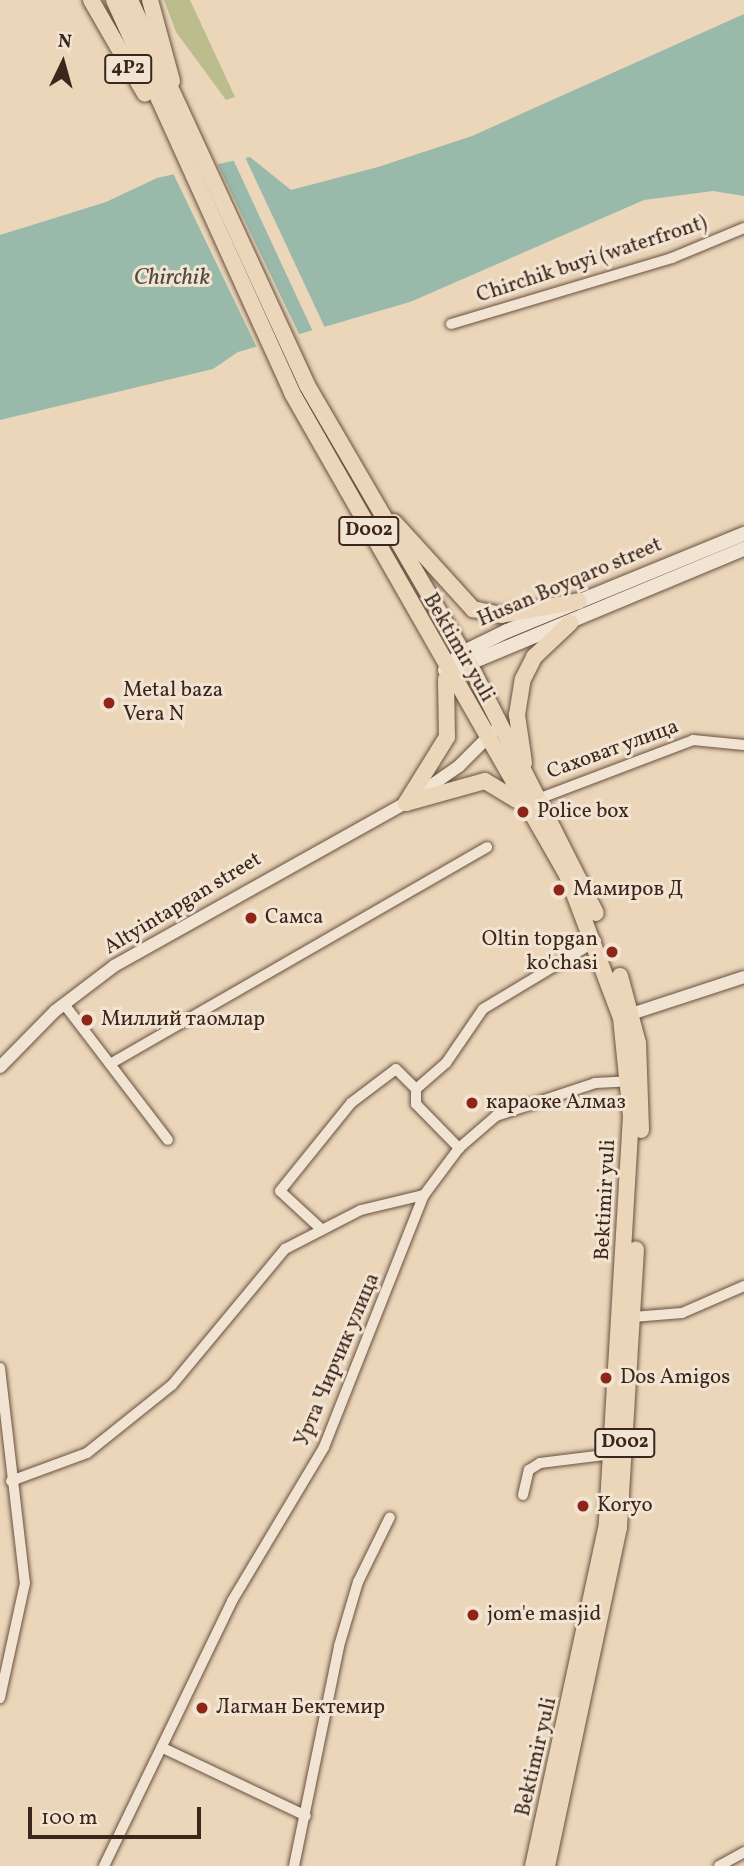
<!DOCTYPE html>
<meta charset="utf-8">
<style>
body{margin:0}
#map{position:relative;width:744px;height:1866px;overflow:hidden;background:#ebd6b9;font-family:Vollkorn,serif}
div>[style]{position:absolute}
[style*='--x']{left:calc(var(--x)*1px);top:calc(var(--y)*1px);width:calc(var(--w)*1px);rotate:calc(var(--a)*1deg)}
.green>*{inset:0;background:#bbbd8c}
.water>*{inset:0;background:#99b9ab}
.pier>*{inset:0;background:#ebd6b9}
.roads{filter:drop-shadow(0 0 2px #685142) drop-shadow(0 0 2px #685142)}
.minor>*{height:10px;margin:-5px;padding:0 5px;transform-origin:5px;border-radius:5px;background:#f2e4d2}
.tertiary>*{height:12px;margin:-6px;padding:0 6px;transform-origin:6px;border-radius:6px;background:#f2e4d2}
.secondary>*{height:14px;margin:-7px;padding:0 7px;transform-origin:7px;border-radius:7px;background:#f2e4d2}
.trunk>*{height:16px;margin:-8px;padding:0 8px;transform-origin:8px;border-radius:8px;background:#ebd6b9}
.dots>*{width:19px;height:19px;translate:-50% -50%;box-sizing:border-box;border:4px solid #f2e4d2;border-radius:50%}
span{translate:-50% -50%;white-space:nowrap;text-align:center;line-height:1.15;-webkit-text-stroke:6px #f2e4d2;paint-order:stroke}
.shield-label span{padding:2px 5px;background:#f2e4d2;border:2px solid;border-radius:5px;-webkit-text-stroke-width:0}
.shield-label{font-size:19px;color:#3c251b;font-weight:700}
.street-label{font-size:21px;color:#3c251b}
.poi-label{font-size:21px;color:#3c251b}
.left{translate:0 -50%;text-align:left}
.right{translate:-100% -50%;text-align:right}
.water-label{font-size:23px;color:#534a3f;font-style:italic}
.north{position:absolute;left:28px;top:28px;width:70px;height:70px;-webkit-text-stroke:5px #f2e4d2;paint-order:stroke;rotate:5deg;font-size:19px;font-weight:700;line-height:28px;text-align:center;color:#3c251b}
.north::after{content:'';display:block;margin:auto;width:24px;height:32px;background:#3c251b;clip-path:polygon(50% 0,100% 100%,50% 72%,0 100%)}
.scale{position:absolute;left:28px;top:1807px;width:173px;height:32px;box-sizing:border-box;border:4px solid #3c251b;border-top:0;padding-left:9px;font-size:21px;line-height:24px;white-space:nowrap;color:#3c251b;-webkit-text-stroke:5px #f2e4d2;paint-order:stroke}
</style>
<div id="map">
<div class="green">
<div style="clip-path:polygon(164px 0,190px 0,235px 97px,226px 100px,176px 32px)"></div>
</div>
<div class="water">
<div style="clip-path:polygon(744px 14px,744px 196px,713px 191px,644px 200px,410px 302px,238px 352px,213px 369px,0 420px,0 235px,106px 202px,157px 178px,250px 157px,291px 190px,378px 167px,472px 136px)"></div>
</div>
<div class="pier">
<div style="clip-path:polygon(244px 155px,326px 330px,314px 334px,232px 157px)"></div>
<div style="clip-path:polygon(216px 161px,301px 338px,258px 350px,172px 171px)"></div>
</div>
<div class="roads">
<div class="minor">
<div style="--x:451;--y:324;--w:231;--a:-16.6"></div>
<div style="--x:672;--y:258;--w:78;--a:-22.6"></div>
<div style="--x:538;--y:799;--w:166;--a:-20.8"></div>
<div style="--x:693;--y:740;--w:51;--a:5.6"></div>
<div style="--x:64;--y:1004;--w:171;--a:52.6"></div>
<div style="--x:110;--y:1064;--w:435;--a:-29.9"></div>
<div style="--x:416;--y:1089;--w:15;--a:90"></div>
<div style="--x:416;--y:1104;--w:62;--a:45.7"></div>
<div style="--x:320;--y:1228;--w:54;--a:-137.2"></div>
<div style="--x:280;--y:1191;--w:113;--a:-51.1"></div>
<div style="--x:351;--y:1103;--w:56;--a:-37.1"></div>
<div style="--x:396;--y:1069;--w:28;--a:45"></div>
<div style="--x:416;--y:1089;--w:40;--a:-41"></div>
<div style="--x:446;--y:1063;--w:65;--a:-55.6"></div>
<div style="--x:483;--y:1009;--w:132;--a:-31"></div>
<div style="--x:633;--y:1317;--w:49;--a:-4.7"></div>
<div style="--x:682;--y:1313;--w:68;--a:-23.5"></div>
<div style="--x:0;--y:1368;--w:216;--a:83.4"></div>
<div style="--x:25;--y:1583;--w:118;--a:102.3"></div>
<div style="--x:11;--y:1481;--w:81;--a:-20.2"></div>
<div style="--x:87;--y:1453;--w:109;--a:-38.7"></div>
<div style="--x:172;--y:1385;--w:177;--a:-50.3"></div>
<div style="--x:285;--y:1249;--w:85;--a:-27.2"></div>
<div style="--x:361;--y:1210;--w:65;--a:-13.4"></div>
<div style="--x:523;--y:1495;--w:26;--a:-77"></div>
<div style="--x:529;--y:1470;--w:13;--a:-32"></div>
<div style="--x:540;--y:1463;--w:73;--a:-7.1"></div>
<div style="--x:163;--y:1748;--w:158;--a:25.4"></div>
<div style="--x:104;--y:1866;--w:294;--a:-64.2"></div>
<div style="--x:232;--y:1601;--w:179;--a:-59.1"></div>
<div style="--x:324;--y:1447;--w:271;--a:-68.4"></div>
<div style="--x:424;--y:1195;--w:59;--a:-53.3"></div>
<div style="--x:459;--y:1148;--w:49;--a:-40.9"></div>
<div style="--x:496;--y:1116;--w:104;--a:-18.4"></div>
<div style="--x:595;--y:1083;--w:34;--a:-3"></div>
<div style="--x:294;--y:1866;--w:225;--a:-78.4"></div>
<div style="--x:339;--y:1646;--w:67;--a:-73.5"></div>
<div style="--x:358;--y:1582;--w:72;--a:-63.8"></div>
<div style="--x:719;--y:1866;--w:29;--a:-29"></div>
</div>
<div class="tertiary">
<div style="--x:625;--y:1016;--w:125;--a:-18.1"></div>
<div style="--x:0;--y:1067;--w:78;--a:-45.5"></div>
<div style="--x:55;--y:1011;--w:74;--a:-37.3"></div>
<div style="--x:114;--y:966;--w:334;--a:-29.2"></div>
<div style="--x:406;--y:803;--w:65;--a:-34.9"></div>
<div style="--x:459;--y:766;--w:49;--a:-45"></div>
</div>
<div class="secondary">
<div style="--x:460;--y:667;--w:308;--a:-22.6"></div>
<div style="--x:445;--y:670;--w:24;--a:-45"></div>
<div style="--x:462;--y:653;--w:50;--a:-26.1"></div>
<div style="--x:507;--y:631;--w:256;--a:-22.3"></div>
</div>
<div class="trunk">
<div style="--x:91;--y:0;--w:108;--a:60.1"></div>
<div style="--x:114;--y:0;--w:431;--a:65.6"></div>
<div style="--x:292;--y:393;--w:555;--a:60.29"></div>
<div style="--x:567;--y:875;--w:153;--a:69.3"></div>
<div style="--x:621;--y:1018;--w:99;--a:84.2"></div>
<div style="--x:631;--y:1116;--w:409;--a:93.4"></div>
<div style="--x:607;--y:1524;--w:350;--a:102.2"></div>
<div style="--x:130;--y:0;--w:424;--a:65.3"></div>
<div style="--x:307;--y:385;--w:324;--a:59.8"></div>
<div style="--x:470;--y:665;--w:278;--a:63.1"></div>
<div style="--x:150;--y:0;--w:84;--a:74.8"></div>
<div style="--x:394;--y:522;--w:118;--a:47.8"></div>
<div style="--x:473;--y:609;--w:29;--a:12"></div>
<div style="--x:501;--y:615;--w:79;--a:-10.2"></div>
<div style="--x:524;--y:763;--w:49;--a:-98.3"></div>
<div style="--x:517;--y:715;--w:36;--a:-81"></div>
<div style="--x:523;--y:679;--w:25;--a:-63"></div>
<div style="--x:534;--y:657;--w:50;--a:-43.4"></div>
<div style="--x:406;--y:803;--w:78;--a:-58.2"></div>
<div style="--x:447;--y:737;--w:58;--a:-91"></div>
<div style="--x:406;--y:803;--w:82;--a:-15.6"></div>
<div style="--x:485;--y:781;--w:37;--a:31"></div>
<div style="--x:620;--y:976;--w:69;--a:75"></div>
<div style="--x:638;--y:1043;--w:87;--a:88"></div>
<div style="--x:547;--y:1866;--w:347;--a:-78"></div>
<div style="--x:619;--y:1527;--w:278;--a:-86.5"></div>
</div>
</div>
<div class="dots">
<div style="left:109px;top:703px;background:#8f2418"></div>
<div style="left:523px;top:812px;background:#8f2418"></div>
<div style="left:559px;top:890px;background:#8f2418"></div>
<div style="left:251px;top:918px;background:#8f2418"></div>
<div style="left:612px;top:952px;background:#8f2418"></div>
<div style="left:87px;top:1020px;background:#8f2418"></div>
<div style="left:472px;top:1103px;background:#8f2418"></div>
<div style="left:606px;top:1378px;background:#8f2418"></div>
<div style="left:583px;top:1506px;background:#8f2418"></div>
<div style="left:473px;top:1615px;background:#8f2418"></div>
<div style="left:202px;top:1708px;background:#8f2418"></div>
</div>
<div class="shield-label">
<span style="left:128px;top:69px">4P2</span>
<span style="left:369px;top:531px">D002</span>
<span style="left:625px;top:1443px">D002</span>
</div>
<div class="street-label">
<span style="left:592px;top:260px;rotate:-18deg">Chirchik buyi (waterfront)</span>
<span style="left:570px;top:583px;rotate:-23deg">Husan Boyqaro street</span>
<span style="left:458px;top:648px;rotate:60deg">Bektimir yuli</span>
<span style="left:613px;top:750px;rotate:-20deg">Саховат улица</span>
<span style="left:183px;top:904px;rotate:-31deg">Altyintapgan street</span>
<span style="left:606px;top:1200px;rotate:-87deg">Bektimir yuli</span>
<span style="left:338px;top:1360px;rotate:-67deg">Урта Чирчик улица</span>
<span style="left:537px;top:1757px;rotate:-77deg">Bektimir yuli</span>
</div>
<div class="poi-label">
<span class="left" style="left:123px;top:703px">Metal baza<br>Vera N</span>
<span class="left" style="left:537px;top:812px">Police box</span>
<span class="left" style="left:573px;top:890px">Мамиров Д</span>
<span class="left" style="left:265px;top:918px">Самса</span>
<span class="right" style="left:598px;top:952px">Oltin topgan<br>ko'chasi</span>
<span class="left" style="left:101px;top:1020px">Миллий таомлар</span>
<span class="left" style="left:486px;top:1103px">караоке Алмаз</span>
<span class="left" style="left:620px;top:1378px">Dos Amigos</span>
<span class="left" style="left:597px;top:1506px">Koryo</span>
<span class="left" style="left:487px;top:1615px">jom'e masjid</span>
<span class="left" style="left:216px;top:1708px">Лагман Бектемир</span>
</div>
<div class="water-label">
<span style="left:172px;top:278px">Chirchik</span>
</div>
<div class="north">N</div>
<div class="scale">100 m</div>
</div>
